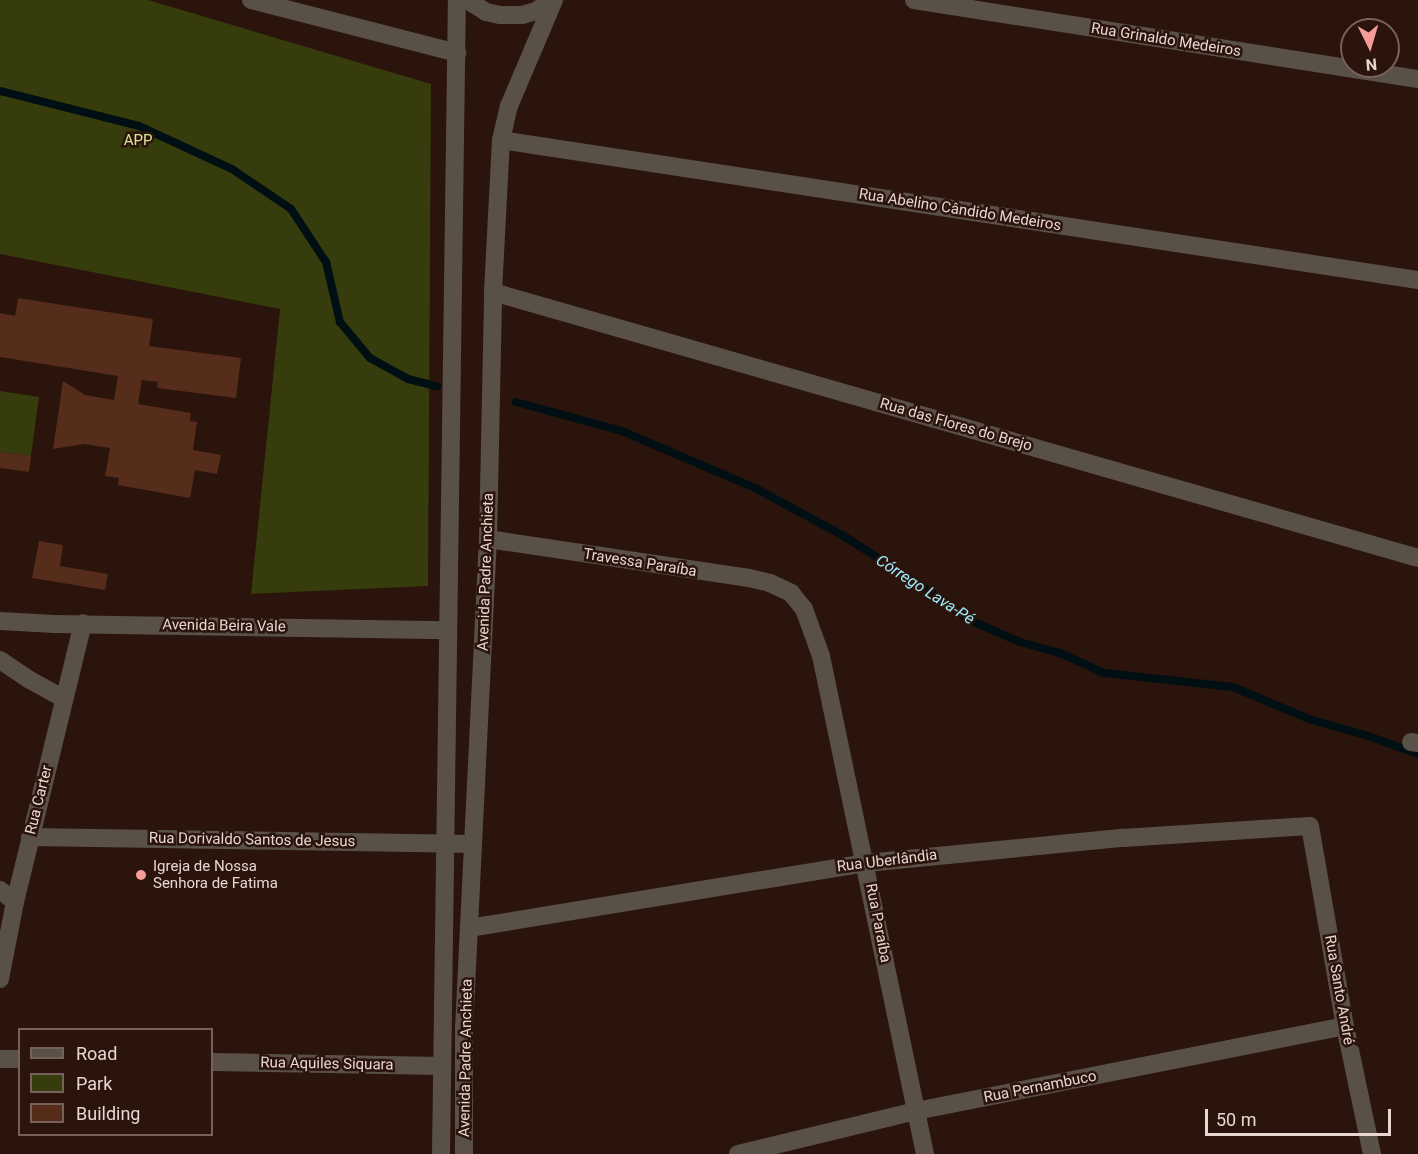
<!DOCTYPE html>
<meta charset="utf-8">
<style>
body{margin:0}
#map{position:relative;width:1418px;height:1154px;overflow:hidden;background:#2a140b;font-family:Roboto,sans-serif}
div>[style]{position:absolute}
[style*='--x']{left:calc(var(--x)*1px);top:calc(var(--y)*1px);width:calc(var(--w)*1px);rotate:calc(var(--a)*1deg)}
.green>*{inset:0;background:#373c0c}
.stream>*{height:8px;margin:-4px;padding:0 4px;transform-origin:4px;border-radius:4px;background:#000f13}
.building>*{inset:0;background:#562c1a}
.minor>*{height:18px;margin:-9px;padding:0 9px;transform-origin:9px;border-radius:9px;background:#595047}
.dots>*{width:16px;height:16px;translate:-50% -50%;box-sizing:border-box;border:3px solid #2a140b;border-radius:50%}
span{translate:-50% -50%;white-space:nowrap;text-align:center;line-height:1.15;-webkit-text-stroke:5px #2a140b;paint-order:stroke}
.street-label{font-size:15px;color:#e8d7d1}
.park-label{font-size:15px;color:#dae497}
.poi-label{font-size:15px;color:#e8d7d1}
.left{translate:0 -50%;text-align:left}
.water-label{font-size:16px;color:#9deafd;font-style:italic}
.legend{position:absolute;left:18px;top:1028px;width:195px;height:108px;box-sizing:border-box;background:#2a140b;border:2px solid #76625a;margin:0;padding:8px 10px;list-style:none;font-size:18px;color:#e8d7d1}
.legend li{display:flex;align-items:center;gap:12px;height:30px}
.legend b{width:30px;border:2px solid #76625a}
.north{position:absolute;left:1340px;top:18px;width:60px;height:60px;box-sizing:border-box;background:#2a140b;border:2px solid #76625a;border-radius:50%;rotate:175deg;font-size:16px;font-weight:700;line-height:24px;text-align:center;color:#e8d7d1}
.north::after{content:'';display:block;margin:auto;width:21px;height:27px;background:#f59b98;clip-path:polygon(50% 0,100% 100%,50% 72%,0 100%)}
.scale{position:absolute;left:1205px;top:1109px;width:186px;height:27px;box-sizing:border-box;border:3px solid #e8d7d1;border-top:0;padding-left:8px;font-size:18px;line-height:21px;white-space:nowrap;color:#e8d7d1;-webkit-text-stroke:4px #2a140b;paint-order:stroke}
</style>
<div id="map">
<div class="green">
<div style="clip-path:polygon(0 0,148px 0,431px 84px,428px 586px,251px 594px,280px 309px,0 254px)"></div>
<div style="clip-path:polygon(0 391px,39px 397px,31px 456px,0 452px)"></div>
</div>
<div class="stream">
<div style="--x:0;--y:91;--w:143;--a:14.1"></div>
<div style="--x:139;--y:126;--w:102;--a:24.8"></div>
<div style="--x:232;--y:169;--w:71;--a:34.1"></div>
<div style="--x:291;--y:209;--w:64;--a:56.6"></div>
<div style="--x:326;--y:262;--w:62;--a:76.9"></div>
<div style="--x:340;--y:322;--w:47;--a:50.2"></div>
<div style="--x:370;--y:358;--w:43;--a:28.9"></div>
<div style="--x:408;--y:379;--w:30;--a:14"></div>
<div style="--x:516;--y:402;--w:110;--a:15.3"></div>
<div style="--x:622;--y:431;--w:145;--a:23.2"></div>
<div style="--x:755;--y:488;--w:99;--a:28.4"></div>
<div style="--x:842;--y:535;--w:84;--a:32.4"></div>
<div style="--x:913;--y:580;--w:69;--a:35.5"></div>
<div style="--x:969;--y:620;--w:56;--a:23.3"></div>
<div style="--x:1020;--y:642;--w:41;--a:15.4"></div>
<div style="--x:1060;--y:653;--w:48;--a:24.4"></div>
<div style="--x:1104;--y:673;--w:130;--a:6.2"></div>
<div style="--x:1233;--y:687;--w:82;--a:22.8"></div>
<div style="--x:1309;--y:719;--w:61;--a:16.1"></div>
<div style="--x:1368;--y:736;--w:53;--a:19.8"></div>
</div>
<div class="building">
<div style="clip-path:polygon(18px 298px,153px 319px,149px 346px,241px 358px,236px 398px,157px 388px,158px 382px,142px 380px,138px 404px,191px 413px,190px 421px,197px 422px,193px 450px,221px 455px,217px 474px,195px 470px,190px 498px,118px 485px,119px 478px,105px 476px,110px 448px,84px 444px,53px 449px,63px 381px,85px 395px,114px 400px,118px 376px,0 357px,0 313px,15px 316px)"></div>
<div style="clip-path:polygon(0 452px,31px 456px,29px 472px,0 468px)"></div>
<div style="clip-path:polygon(39px 541px,63px 545px,60px 566px,108px 574px,105px 590px,32px 578px)"></div>
</div>
<div class="minor">
<div style="--x:251;--y:0;--w:213;--a:14.4"></div>
<div style="--x:467;--y:0;--w:22;--a:32"></div>
<div style="--x:486;--y:12;--w:14;--a:12"></div>
<div style="--x:500;--y:15;--w:22;--a:0"></div>
<div style="--x:522;--y:15;--w:15;--a:-16"></div>
<div style="--x:536;--y:11;--w:19;--a:-35"></div>
<div style="--x:914;--y:0;--w:510;--a:8.91"></div>
<div style="--x:501;--y:140;--w:928;--a:8.68"></div>
<div style="--x:493;--y:292;--w:962;--a:16.04"></div>
<div style="--x:488;--y:539;--w:264;--a:8.5"></div>
<div style="--x:749;--y:578;--w:22;--a:13"></div>
<div style="--x:770;--y:583;--w:23;--a:25"></div>
<div style="--x:791;--y:593;--w:21;--a:51"></div>
<div style="--x:804;--y:609;--w:50;--a:70.1"></div>
<div style="--x:821;--y:656;--w:509;--a:78.2"></div>
<div style="--x:0;--y:621;--w:54;--a:3.2"></div>
<div style="--x:54;--y:624;--w:394;--a:0.9"></div>
<div style="--x:0;--y:660;--w:36;--a:34"></div>
<div style="--x:30;--y:680;--w:39;--a:29"></div>
<div style="--x:1411;--y:742;--w:7;--a:8"></div>
<div style="--x:30;--y:837;--w:443;--a:0.9"></div>
<div style="--x:0;--y:890;--w:19;--a:39"></div>
<div style="--x:469;--y:928;--w:402;--a:-9.3"></div>
<div style="--x:866;--y:863;--w:258;--a:-5.6"></div>
<div style="--x:1123;--y:838;--w:187;--a:-3.7"></div>
<div style="--x:1310;--y:826;--w:203;--a:80.1"></div>
<div style="--x:1345;--y:1026;--w:131;--a:78.1"></div>
<div style="--x:0;--y:979;--w:78;--a:-79"></div>
<div style="--x:15;--y:902;--w:287;--a:-76.3"></div>
<div style="--x:0;--y:1059;--w:20;--a:0"></div>
<div style="--x:212;--y:1062;--w:230;--a:1"></div>
<div style="--x:441;--y:1154;--w:1154;--a:-89.21"></div>
<div style="--x:464;--y:1154;--w:125;--a:-90"></div>
<div style="--x:464;--y:1029;--w:491;--a:-87.2"></div>
<div style="--x:488;--y:539;--w:247;--a:-88.8"></div>
<div style="--x:493;--y:292;--w:152;--a:-87"></div>
<div style="--x:501;--y:140;--w:35;--a:-77"></div>
<div style="--x:509;--y:106;--w:115;--a:-67"></div>
<div style="--x:738;--y:1154;--w:183;--a:-13.6"></div>
<div style="--x:916;--y:1111;--w:437;--a:-11.2"></div>
</div>
<div class="dots">
<div style="left:141px;top:875px;background:#f59b98"></div>
</div>
<div class="street-label">
<span style="left:1166px;top:40px;rotate:9deg">Rua Grinaldo Medeiros</span>
<span style="left:960px;top:210px;rotate:9deg">Rua Abelino Cândido Medeiros</span>
<span style="left:956px;top:425px;rotate:16deg">Rua das Flores do Brejo</span>
<span style="left:640px;top:563px;rotate:9deg">Travessa Paraíba</span>
<span style="left:486px;top:572px;rotate:-88deg">Avenida Padre Anchieta</span>
<span style="left:224px;top:626px;rotate:1deg">Avenida Beira Vale</span>
<span style="left:39px;top:800px;rotate:-76deg">Rua Carter</span>
<span style="left:252px;top:840px;rotate:1deg">Rua Dorivaldo Santos de Jesus</span>
<span style="left:887px;top:861px;rotate:-7deg">Rua Uberlândia</span>
<span style="left:878px;top:923px;rotate:79deg">Rua Paraíba</span>
<span style="left:1339px;top:990px;rotate:80deg">Rua Santo André</span>
<span style="left:466px;top:1058px;rotate:-89deg">Avenida Padre Anchieta</span>
<span style="left:327px;top:1064px;rotate:1deg">Rua Aquiles Siquara</span>
<span style="left:1040px;top:1087px;rotate:-11deg">Rua Pernambuco</span>
</div>
<div class="park-label">
<span style="left:138px;top:141px">APP</span>
</div>
<div class="poi-label">
<span class="left" style="left:153px;top:875px">Igreja de Nossa<br>Senhora de Fatima</span>
</div>
<div class="water-label">
<span style="left:925px;top:590px;rotate:33deg">Córrego Lava-Pé</span>
</div>
<ul class="legend">
<li><b style="height:8px;background:#595047"></b>Road</li>
<li><b style="height:16px;background:#373c0c"></b>Park</li>
<li><b style="height:16px;background:#562c1a"></b>Building</li>
</ul>
<div class="north">N</div>
<div class="scale">50 m</div>
</div>
